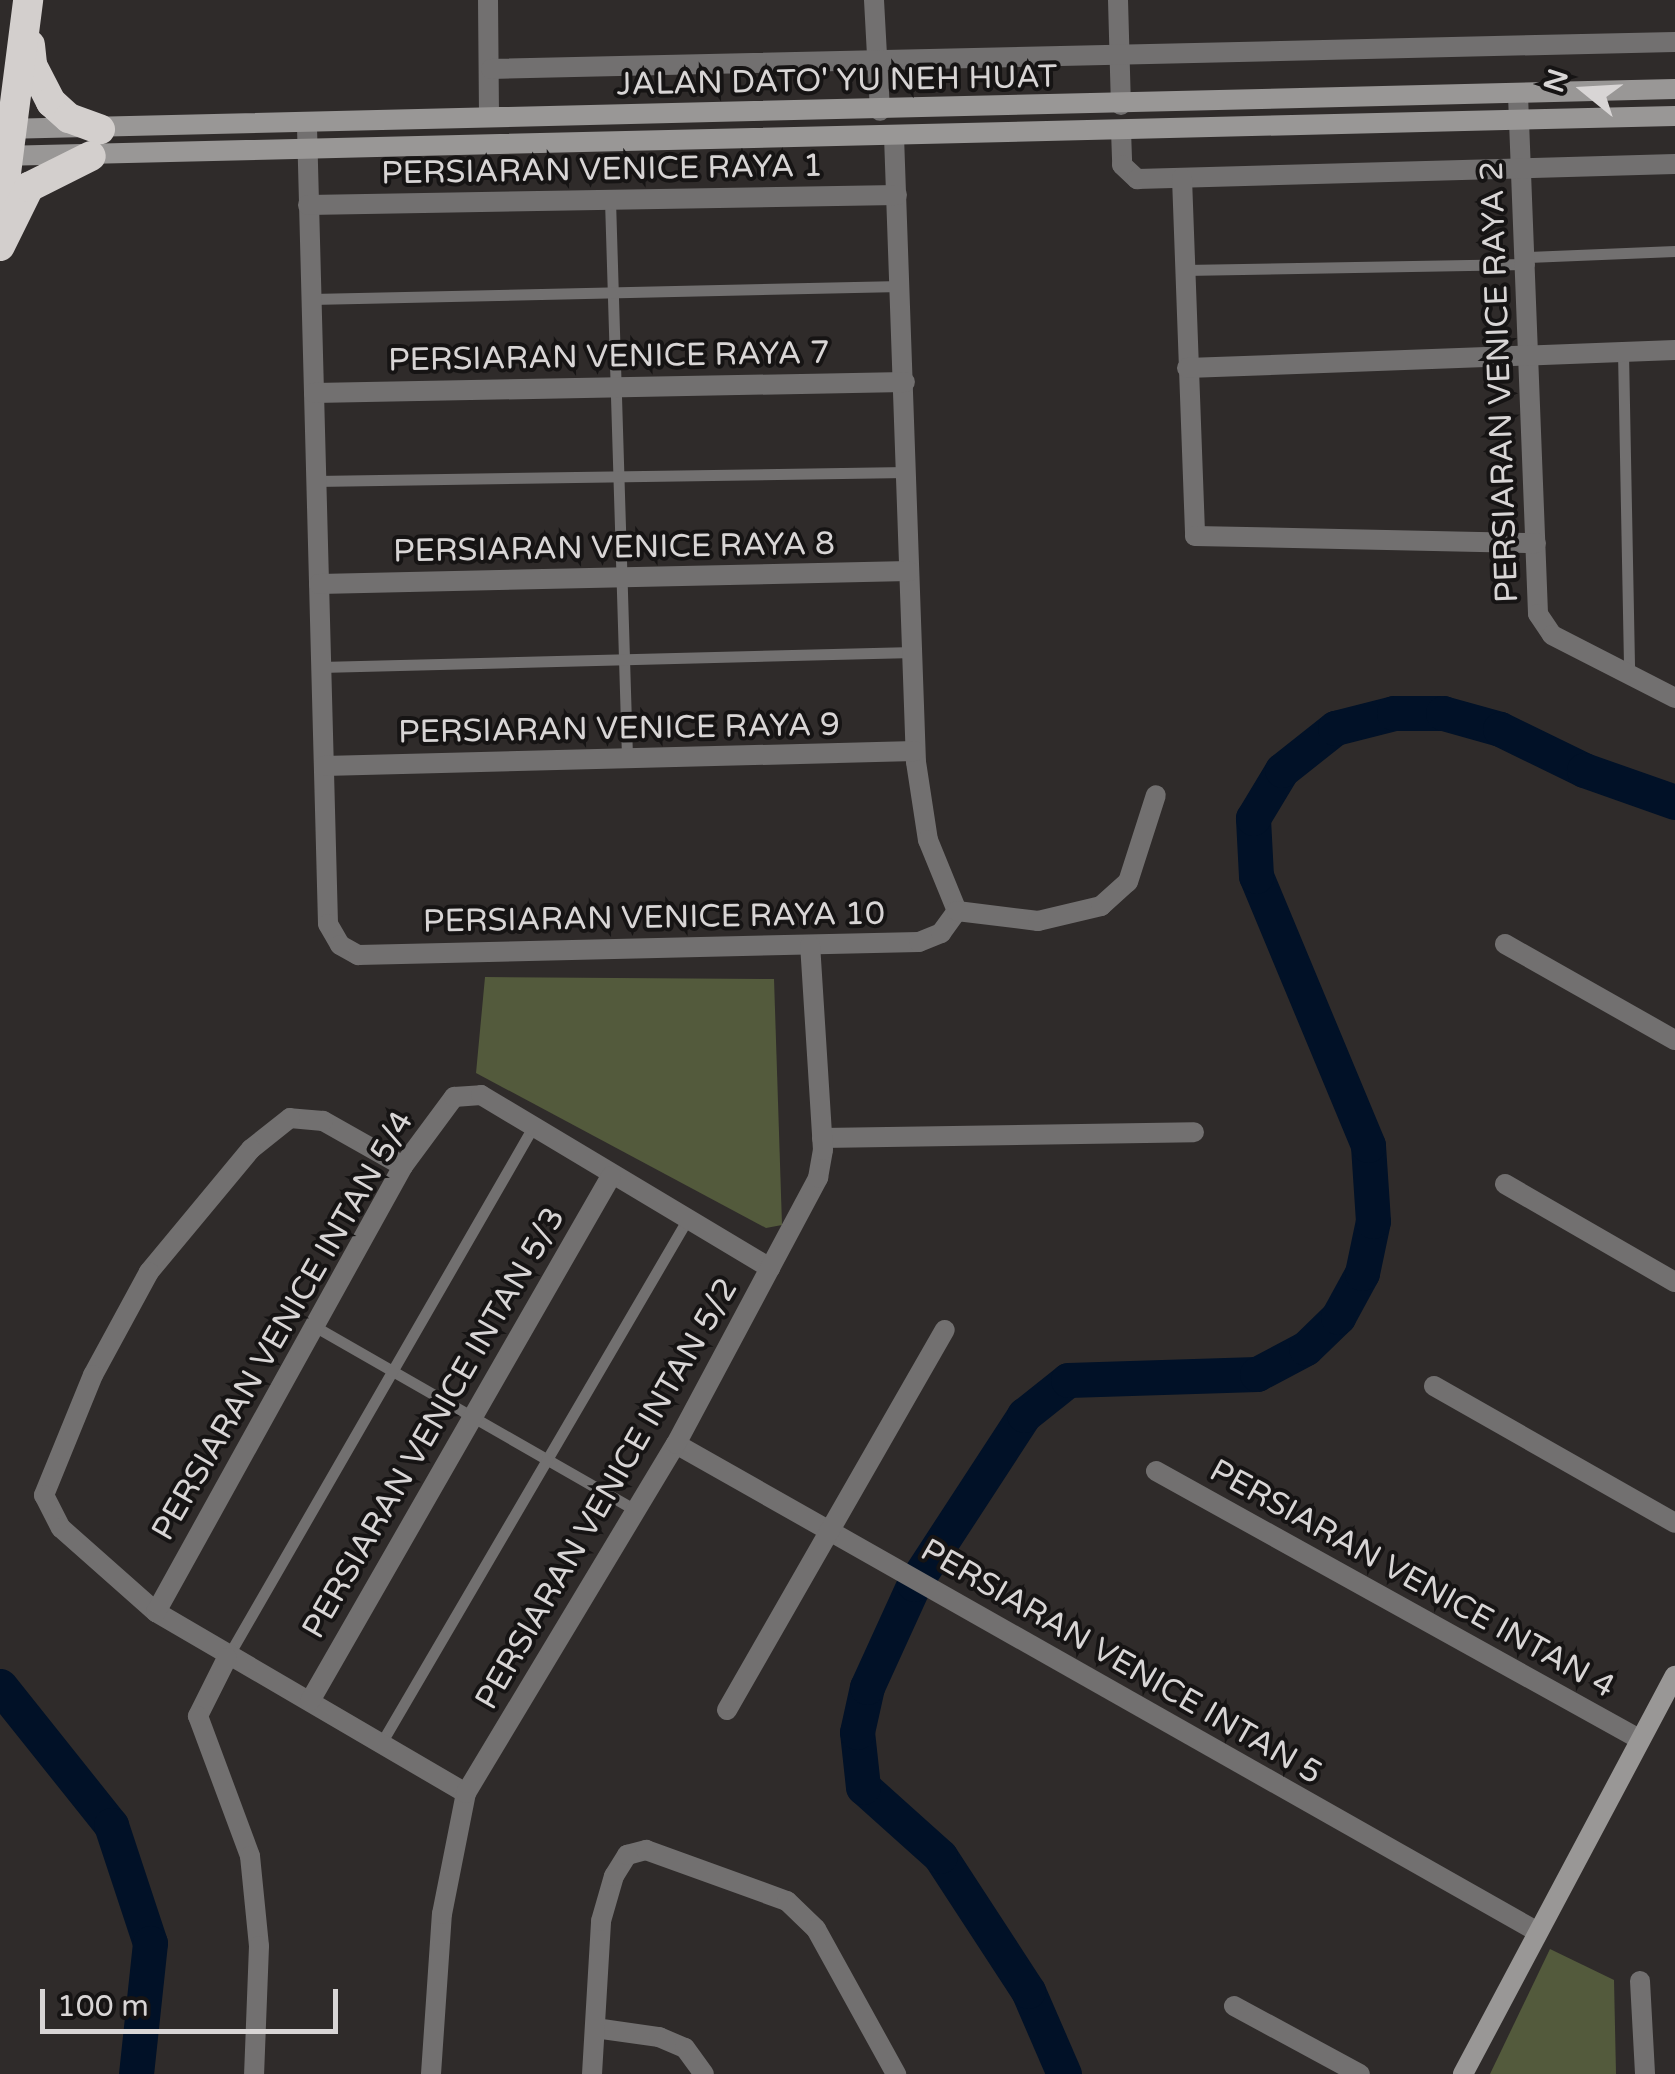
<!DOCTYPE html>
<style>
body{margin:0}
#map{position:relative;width:1675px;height:2074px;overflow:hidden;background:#2f2b2a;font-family:"Varela Round",sans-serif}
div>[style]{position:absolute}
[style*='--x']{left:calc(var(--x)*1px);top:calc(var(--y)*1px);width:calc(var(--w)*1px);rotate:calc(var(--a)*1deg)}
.green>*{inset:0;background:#535a3c}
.river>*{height:35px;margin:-17.5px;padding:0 17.5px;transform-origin:17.5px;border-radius:17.5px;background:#011127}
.lane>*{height:11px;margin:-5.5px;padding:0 5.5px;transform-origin:5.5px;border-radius:5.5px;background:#727070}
.street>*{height:20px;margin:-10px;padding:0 10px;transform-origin:10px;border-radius:10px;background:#727070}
.secondary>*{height:20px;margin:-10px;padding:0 10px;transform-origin:10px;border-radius:10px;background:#999796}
.highway>*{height:30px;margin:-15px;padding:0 15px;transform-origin:15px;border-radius:15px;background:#d3cfcd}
span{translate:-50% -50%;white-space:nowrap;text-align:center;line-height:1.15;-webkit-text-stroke:8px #161414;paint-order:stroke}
.street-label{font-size:32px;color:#d8d5d5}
.north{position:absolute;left:1535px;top:40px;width:100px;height:100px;-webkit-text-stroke:8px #161414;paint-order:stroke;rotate:288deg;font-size:28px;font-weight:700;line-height:40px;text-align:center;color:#d8d5d5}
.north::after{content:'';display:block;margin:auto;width:35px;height:45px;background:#d8d5d5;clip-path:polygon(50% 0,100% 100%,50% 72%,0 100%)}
.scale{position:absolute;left:40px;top:1989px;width:298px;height:45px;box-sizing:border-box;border:5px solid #d8d5d5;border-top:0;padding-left:12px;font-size:30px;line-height:35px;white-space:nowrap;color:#d8d5d5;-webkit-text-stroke:8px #161414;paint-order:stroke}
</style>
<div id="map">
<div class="green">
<div style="clip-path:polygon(485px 977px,774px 979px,782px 1225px,766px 1228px,476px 1073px)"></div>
<div style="clip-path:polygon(1550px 1949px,1614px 1980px,1616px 2074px,1490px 2074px)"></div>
</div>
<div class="river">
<div style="--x:0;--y:1686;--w:178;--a:51.4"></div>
<div style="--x:111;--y:1825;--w:124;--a:71.7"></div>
<div style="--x:150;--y:1943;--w:132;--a:96.1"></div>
<div style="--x:1064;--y:2074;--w:90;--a:-113.4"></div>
<div style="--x:1028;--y:1991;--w:161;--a:-123.1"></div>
<div style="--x:940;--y:1856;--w:103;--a:-138.1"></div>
<div style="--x:863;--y:1787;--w:55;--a:-96.2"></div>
<div style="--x:857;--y:1732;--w:46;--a:-77.5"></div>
<div style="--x:867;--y:1687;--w:113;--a:-65.5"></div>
<div style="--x:914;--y:1584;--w:202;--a:-56.9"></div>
<div style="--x:1024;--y:1415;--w:56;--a:-38.5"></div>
<div style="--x:1068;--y:1380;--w:189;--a:-1.8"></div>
<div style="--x:1257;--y:1374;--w:55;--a:-28"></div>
<div style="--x:1306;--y:1348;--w:45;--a:-44.1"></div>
<div style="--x:1338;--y:1317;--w:50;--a:-61.4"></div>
<div style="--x:1362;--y:1273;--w:53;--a:-78.1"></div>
<div style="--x:1373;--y:1221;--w:76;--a:-93.8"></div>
<div style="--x:1368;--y:1145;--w:291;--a:-112.6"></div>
<div style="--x:1256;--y:876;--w:58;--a:-93"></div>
<div style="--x:1253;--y:818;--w:56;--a:-58.9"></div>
<div style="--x:1282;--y:770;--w:68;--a:-38.4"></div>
<div style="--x:1335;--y:728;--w:61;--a:-14.3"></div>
<div style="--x:1394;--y:713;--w:49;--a:0"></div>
<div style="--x:1443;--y:713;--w:59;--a:15.7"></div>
<div style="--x:1500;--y:729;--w:93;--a:26"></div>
<div style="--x:1584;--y:770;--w:96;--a:19.4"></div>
</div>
<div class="lane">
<div style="--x:610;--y:200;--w:558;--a:88.25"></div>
<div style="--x:1528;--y:257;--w:147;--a:-2.3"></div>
<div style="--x:1184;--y:270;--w:345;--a:-1"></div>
<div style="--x:311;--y:299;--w:590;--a:-1.26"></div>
<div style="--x:1623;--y:352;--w:323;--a:88.9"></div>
<div style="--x:315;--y:481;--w:592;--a:-0.87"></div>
<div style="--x:320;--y:667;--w:594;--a:-1.45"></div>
<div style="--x:314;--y:1326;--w:372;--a:29.8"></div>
<div style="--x:227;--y:1658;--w:613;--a:-60.05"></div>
<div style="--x:383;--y:1740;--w:602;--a:-59.69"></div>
</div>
<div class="street">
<div style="--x:488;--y:0;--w:117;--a:89.5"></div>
<div style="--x:874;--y:0;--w:111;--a:86.9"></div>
<div style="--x:1118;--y:0;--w:105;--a:88.4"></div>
<div style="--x:491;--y:69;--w:1184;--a:-1.31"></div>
<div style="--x:1518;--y:95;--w:519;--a:87.79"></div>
<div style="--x:1538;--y:614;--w:25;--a:56"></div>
<div style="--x:1552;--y:635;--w:138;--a:27.1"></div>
<div style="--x:307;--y:127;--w:797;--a:88.49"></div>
<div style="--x:328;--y:924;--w:24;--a:60"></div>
<div style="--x:340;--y:945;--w:21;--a:29"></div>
<div style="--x:358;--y:955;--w:561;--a:-1.33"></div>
<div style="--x:919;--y:942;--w:24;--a:-22"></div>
<div style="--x:941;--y:933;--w:27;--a:-54"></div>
<div style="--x:1121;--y:130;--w:35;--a:88"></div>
<div style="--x:1122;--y:165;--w:21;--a:43"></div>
<div style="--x:1137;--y:179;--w:538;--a:-1.6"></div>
<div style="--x:894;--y:136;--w:626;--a:87.99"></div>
<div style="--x:916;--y:762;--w:79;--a:81.3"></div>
<div style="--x:928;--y:840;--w:77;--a:67.8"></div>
<div style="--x:1182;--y:178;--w:358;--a:87.9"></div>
<div style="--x:1195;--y:536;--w:341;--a:1.2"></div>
<div style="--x:308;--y:205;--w:589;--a:-0.97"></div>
<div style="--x:1187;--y:368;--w:488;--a:-2.1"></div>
<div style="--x:314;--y:393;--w:591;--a:-1.07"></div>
<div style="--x:319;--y:584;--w:590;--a:-1.26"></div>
<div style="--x:324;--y:766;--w:591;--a:-1.45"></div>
<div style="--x:957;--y:911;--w:82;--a:7"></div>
<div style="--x:1038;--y:921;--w:65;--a:-13.4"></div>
<div style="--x:1101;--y:906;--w:36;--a:-42"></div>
<div style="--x:1128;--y:882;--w:91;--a:-72.2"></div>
<div style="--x:1505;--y:944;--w:195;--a:29.5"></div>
<div style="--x:822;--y:1138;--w:372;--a:-0.9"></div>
<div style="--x:403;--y:1166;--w:92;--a:-150.6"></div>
<div style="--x:323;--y:1121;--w:33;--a:-175"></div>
<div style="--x:290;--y:1118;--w:50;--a:141.5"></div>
<div style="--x:251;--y:1149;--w:160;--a:129.7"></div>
<div style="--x:149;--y:1272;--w:117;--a:118.5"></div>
<div style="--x:93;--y:1375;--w:130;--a:112.2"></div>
<div style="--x:44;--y:1495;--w:37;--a:63"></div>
<div style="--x:61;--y:1528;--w:127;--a:41.5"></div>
<div style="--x:156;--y:1612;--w:359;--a:30.3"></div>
<div style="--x:1505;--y:1184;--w:196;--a:30"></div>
<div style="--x:1434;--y:1386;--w:277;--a:29.6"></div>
<div style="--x:676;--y:1444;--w:988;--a:29.52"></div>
<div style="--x:1156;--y:1471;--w:552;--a:29.02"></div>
<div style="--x:156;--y:1612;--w:510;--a:-61.02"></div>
<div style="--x:403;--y:1166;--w:86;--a:-53.5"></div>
<div style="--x:454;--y:1097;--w:27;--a:-4"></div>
<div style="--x:481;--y:1095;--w:337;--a:30.9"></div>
<div style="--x:227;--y:1658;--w:65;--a:116.6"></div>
<div style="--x:198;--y:1716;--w:149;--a:69.6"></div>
<div style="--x:250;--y:1856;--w:90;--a:84.3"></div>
<div style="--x:259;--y:1946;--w:128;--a:92.2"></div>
<div style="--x:310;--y:1701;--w:605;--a:-60.17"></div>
<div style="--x:727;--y:1710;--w:438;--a:-60.2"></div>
<div style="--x:1640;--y:1981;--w:93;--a:86.9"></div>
<div style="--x:1234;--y:2006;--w:143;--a:28.4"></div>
<div style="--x:595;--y:2028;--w:65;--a:8"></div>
<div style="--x:659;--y:2037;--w:28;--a:23"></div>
<div style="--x:685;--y:2048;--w:32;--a:54"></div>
<div style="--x:431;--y:2074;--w:160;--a:-86.1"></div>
<div style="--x:442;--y:1914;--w:123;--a:-78.8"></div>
<div style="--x:466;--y:1793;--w:407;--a:-59"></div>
<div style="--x:676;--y:1444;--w:302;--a:-61.9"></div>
<div style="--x:818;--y:1178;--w:28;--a:-80"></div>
<div style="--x:823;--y:1150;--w:205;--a:-93.6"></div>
<div style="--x:592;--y:2074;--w:153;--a:-86.6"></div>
<div style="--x:601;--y:1921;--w:47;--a:-73.9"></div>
<div style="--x:614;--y:1876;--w:25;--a:-58"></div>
<div style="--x:627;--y:1855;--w:20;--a:-15"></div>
<div style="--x:646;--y:1850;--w:150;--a:19.9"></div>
<div style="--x:787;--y:1901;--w:40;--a:44"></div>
<div style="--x:816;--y:1929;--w:166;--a:61.1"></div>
</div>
<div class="secondary">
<div style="--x:3;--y:129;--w:1672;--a:-1.37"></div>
<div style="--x:0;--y:156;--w:1675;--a:-1.37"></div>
<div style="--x:1463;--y:2074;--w:451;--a:-62"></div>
</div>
<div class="highway">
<div style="--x:30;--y:45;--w:20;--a:84"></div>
<div style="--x:32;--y:65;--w:42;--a:62.8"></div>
<div style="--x:51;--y:102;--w:24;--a:42"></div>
<div style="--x:69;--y:118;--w:33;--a:20"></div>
<div style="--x:0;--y:220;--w:222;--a:-82.7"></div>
<div style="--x:0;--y:246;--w:66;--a:-63.8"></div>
<div style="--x:29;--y:187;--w:69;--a:-26.6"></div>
</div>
<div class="street-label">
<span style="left:837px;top:81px;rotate:-1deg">JALAN DATO' YU NEH HUAT</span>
<span style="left:602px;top:170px;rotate:-1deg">PERSIARAN VENICE RAYA 1</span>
<span style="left:609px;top:357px;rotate:-1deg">PERSIARAN VENICE RAYA 7</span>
<span style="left:1500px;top:382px;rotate:-92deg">PERSIARAN VENICE RAYA 2</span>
<span style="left:614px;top:548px;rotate:-1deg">PERSIARAN VENICE RAYA 8</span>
<span style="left:619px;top:729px;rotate:-1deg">PERSIARAN VENICE RAYA 9</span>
<span style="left:654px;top:918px;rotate:-1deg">PERSIARAN VENICE RAYA 10</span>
<span style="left:283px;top:1326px;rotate:-60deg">PERSIARAN VENICE INTAN 5/4</span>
<span style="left:434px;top:1423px;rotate:-60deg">PERSIARAN VENICE INTAN 5/3</span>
<span style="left:607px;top:1494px;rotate:-60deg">PERSIARAN VENICE INTAN 5/2</span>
<span style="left:1412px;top:1579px;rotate:29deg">PERSIARAN VENICE INTAN 4</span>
<span style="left:1121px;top:1662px;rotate:30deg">PERSIARAN VENICE INTAN 5</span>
</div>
<div class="north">N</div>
<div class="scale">100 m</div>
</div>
